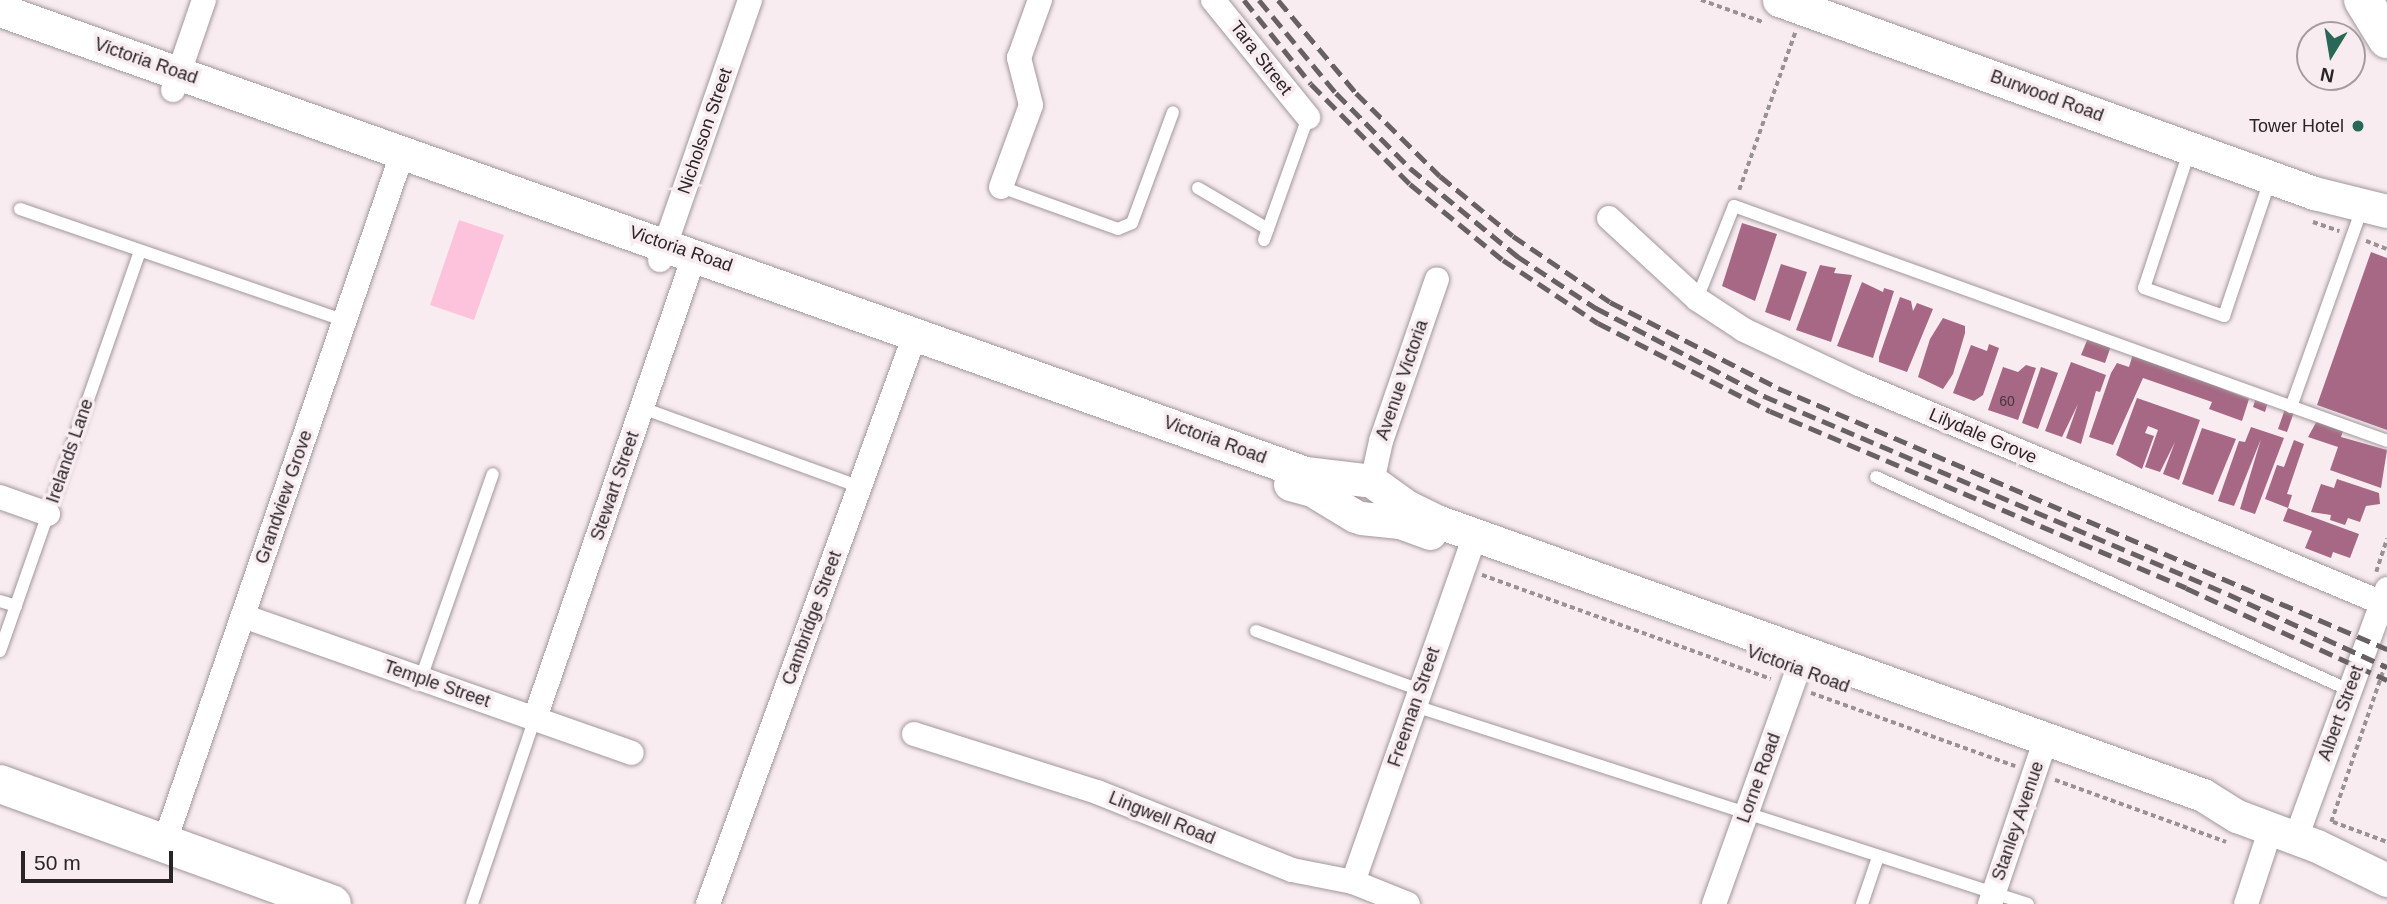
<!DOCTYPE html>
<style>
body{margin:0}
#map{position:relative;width:2387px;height:904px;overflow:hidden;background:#f8ecf1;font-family:Helvetica,sans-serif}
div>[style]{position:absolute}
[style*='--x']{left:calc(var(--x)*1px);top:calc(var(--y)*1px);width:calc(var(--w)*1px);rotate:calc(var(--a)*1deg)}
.green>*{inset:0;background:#fec3dc}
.building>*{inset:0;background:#a66884}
.path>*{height:3.5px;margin-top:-1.75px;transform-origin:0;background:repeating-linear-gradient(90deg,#9a9195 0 5px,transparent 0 8.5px)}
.roads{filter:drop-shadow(0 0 2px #a2979b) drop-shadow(0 0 2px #a2979b)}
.lane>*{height:12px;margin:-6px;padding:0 6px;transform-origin:6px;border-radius:6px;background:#fff}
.street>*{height:24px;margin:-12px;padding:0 12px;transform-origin:12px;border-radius:12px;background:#fff}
.secondary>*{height:33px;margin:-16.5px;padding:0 16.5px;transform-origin:16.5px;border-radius:16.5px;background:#fff}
.primary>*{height:38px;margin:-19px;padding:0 19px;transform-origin:19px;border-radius:19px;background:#fff}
.rail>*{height:5px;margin-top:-2.5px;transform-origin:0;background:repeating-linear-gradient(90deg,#686164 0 14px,transparent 0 21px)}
.dots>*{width:19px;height:19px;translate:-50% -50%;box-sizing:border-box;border:4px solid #f8ecf1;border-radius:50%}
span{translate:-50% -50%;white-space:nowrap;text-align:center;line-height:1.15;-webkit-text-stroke:7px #f8ecf1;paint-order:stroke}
.number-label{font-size:14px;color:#48363e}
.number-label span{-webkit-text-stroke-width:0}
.street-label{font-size:18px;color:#292527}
.poi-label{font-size:18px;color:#292527}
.right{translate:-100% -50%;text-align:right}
.north{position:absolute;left:2296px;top:21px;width:70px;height:70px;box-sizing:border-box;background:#f8ecf1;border:2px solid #a59ca0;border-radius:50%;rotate:191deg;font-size:19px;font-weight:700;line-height:28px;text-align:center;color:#292527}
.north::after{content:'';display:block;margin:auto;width:24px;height:32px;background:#296856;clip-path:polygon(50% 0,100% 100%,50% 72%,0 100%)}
.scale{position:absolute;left:21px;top:851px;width:152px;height:32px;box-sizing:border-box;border:4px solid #292527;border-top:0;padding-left:9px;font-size:21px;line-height:24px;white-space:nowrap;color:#292527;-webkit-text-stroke:5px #f8ecf1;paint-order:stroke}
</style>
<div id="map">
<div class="green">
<div style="clip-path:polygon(459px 220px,504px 235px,474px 320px,430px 305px)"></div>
</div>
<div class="building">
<div style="clip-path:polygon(1742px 223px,1777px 234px,1755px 301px,1722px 286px)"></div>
<div style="clip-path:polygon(2371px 252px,2387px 258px,2387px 430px,2317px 405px)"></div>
<div style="clip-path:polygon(1781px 264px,1807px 272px,1790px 321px,1765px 312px)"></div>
<div style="clip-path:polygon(1820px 265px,1836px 268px,1834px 273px,1852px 275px,1831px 342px,1796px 330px)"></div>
<div style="clip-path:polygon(1862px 282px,1883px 292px,1884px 288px,1894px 291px,1873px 358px,1837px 346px)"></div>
<div style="clip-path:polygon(1900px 297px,1911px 301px,1913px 311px,1917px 303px,1933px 309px,1907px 372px,1879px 362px,1879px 357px)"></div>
<div style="clip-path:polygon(1943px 318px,1965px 326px,1965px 333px,1953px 374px,1943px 389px,1918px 377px,1930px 339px)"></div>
<div style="clip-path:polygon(2088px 338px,2111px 346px,2105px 363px,2081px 355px)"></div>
<div style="clip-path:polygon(1989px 344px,1999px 348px,1983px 395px,1974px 401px,1953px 393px,1971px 345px,1987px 351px)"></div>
<div style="clip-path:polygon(2133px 354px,2249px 399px,2242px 421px,2209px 409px,2212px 402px,2143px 378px,2113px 445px,2089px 437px,2111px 373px,2117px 363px,2129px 367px)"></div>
<div style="clip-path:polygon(2071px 362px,2106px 375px,2100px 392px,2096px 391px,2081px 444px,2066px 438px,2078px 404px,2062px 437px,2045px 431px)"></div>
<div style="clip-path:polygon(2026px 365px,2036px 368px,2018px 420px,1988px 410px,2003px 367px,2018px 372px)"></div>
<div style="clip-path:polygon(2041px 367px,2058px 373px,2038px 429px,2022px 423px)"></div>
<div style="clip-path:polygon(2137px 398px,2200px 420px,2179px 480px,2163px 474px,2175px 442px,2160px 472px,2145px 467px,2158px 430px,2148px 426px,2145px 433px,2154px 436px,2142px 469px,2116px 455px)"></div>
<div style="clip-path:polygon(2256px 398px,2268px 402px,2265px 412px,2253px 407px)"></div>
<div style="clip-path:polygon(2285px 409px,2294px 412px,2287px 432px,2278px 429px)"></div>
<div style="clip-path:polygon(2318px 419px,2344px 428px,2341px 437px,2387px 450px,2381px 488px,2330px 470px,2338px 447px,2308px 437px)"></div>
<div style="clip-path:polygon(2251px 427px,2284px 438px,2255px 514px,2240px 509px,2261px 439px,2234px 506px,2218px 501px,2239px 441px,2245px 442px)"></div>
<div style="clip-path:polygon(2202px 428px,2236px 439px,2213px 495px,2182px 484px)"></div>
<div style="clip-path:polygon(2294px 440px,2304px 444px,2287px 494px,2292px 495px,2288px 508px,2265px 499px,2277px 465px,2284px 467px)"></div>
<div style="clip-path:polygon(2337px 479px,2379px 493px,2380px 504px,2366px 506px,2360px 522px,2348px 518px,2345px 525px,2330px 520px,2331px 515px,2311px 512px,2321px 484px,2334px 488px)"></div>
<div style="clip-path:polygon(2288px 508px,2359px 534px,2350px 558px,2333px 552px,2331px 558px,2305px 548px,2312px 531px,2283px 521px)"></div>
</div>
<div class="path">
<div style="--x:1701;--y:0;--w:66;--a:19.5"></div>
<div style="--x:1739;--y:190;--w:167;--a:-70.4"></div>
<div style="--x:2313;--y:222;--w:28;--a:19"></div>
<div style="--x:2366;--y:241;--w:22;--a:21"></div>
<div style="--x:2376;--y:572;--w:35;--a:-72"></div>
<div style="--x:1482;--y:575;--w:307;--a:19.8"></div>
<div style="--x:1811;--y:693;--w:217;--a:19.7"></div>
<div style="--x:2055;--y:780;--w:182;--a:19.9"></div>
<div style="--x:2331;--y:822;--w:166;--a:-71"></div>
<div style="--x:2333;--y:822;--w:58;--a:20.3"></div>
</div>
<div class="roads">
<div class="lane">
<div style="--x:2190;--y:149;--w:146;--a:108.3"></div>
<div style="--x:2144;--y:288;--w:85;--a:19.3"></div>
<div style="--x:2224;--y:316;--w:147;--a:-71.3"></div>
<div style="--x:1001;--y:187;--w:124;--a:19.7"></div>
<div style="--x:1118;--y:229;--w:15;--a:-23"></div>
<div style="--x:1132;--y:223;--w:118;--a:-69.7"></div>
<div style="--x:1198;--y:188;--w:81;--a:30.4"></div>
<div style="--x:20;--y:209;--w:344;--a:19"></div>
<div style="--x:1264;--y:240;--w:131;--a:-70.3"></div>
<div style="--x:1697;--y:299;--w:100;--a:-68.3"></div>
<div style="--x:1734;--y:206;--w:694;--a:19.79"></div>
<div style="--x:2291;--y:407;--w:202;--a:-70.3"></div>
<div style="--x:642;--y:408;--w:232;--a:19.9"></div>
<div style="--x:1876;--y:477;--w:519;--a:24.24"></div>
<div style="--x:0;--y:601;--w:17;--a:17"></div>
<div style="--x:1256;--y:631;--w:174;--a:19.8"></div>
<div style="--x:0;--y:651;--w:424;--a:-70.7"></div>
<div style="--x:421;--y:678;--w:216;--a:-70.6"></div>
<div style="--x:1415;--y:706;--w:644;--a:17.9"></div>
<div style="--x:472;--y:904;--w:196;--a:-71.3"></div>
<div style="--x:1862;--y:904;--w:50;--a:-71.2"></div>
</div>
<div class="street">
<div style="--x:1213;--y:0;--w:151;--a:50.9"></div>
<div style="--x:173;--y:90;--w:95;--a:-71"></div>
<div style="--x:1001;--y:187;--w:87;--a:-69.9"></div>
<div style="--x:1031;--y:105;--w:49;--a:-104.3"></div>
<div style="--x:1019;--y:58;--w:62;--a:-70.1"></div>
<div style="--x:1609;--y:218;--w:120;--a:42.6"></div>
<div style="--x:1697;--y:299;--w:56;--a:33.4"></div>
<div style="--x:1744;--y:330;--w:127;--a:25.2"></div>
<div style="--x:1859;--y:384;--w:572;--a:22.71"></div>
<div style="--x:660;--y:260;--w:275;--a:-70.9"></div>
<div style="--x:1372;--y:482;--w:42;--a:-77.6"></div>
<div style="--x:1381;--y:441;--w:171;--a:-70.9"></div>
<div style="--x:0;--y:497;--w:51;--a:19.5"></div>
<div style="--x:243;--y:616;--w:412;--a:19.4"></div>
<div style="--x:535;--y:718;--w:491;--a:-71"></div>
<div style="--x:914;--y:734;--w:192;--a:17.6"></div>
<div style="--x:1097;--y:792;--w:210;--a:21.8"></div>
<div style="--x:1292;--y:870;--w:62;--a:11.1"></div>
<div style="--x:1353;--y:882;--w:59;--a:21.8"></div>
<div style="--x:2296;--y:838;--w:265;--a:-69.9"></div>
<div style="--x:164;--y:844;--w:733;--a:-70.97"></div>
<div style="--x:1353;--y:882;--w:371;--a:-70.6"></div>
<div style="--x:708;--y:904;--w:609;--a:-70.02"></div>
<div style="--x:1714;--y:904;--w:268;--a:-70.3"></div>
<div style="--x:1990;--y:904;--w:174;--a:-71.3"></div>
<div style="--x:2246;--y:904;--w:80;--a:-71.8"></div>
</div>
<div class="secondary">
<div style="--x:1779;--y:0;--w:569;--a:19.84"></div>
<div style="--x:2314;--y:193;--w:75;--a:13.9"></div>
<div style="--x:0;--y:10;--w:1385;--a:19.53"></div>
<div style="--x:1305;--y:473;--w:59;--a:6.8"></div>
<div style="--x:1290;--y:484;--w:23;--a:15"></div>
<div style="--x:1312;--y:490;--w:50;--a:31.2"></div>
<div style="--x:1377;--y:485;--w:36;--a:36"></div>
<div style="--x:1406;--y:506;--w:37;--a:26"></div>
<div style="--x:1439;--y:522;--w:811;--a:19.66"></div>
<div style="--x:2203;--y:795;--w:40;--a:32"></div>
<div style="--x:2237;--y:816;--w:85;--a:20.6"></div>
<div style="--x:2317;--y:846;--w:78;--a:25.9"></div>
<div style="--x:1361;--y:518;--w:39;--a:6"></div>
<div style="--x:1400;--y:522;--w:32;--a:20"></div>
</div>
<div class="primary">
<div style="--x:2363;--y:0;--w:46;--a:58.4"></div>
<div style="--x:0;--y:784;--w:353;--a:19.9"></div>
</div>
</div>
<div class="rail">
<div style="--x:1244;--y:0;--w:107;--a:51.4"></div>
<div style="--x:1311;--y:84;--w:141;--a:45.3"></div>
<div style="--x:1410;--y:184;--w:120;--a:39.3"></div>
<div style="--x:1503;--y:260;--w:114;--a:33.6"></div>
<div style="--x:1598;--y:323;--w:193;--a:27.1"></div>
<div style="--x:1770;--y:411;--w:452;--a:23"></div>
<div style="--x:2186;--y:588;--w:221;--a:24.6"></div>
<div style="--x:1259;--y:0;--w:121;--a:50.4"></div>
<div style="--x:1336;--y:93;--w:105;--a:45.4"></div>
<div style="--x:1410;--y:168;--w:139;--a:39.4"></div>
<div style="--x:1517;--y:256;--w:95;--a:33.4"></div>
<div style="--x:1596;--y:308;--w:190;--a:27.6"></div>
<div style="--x:1764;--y:396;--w:504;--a:23.11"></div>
<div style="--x:2228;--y:594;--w:175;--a:24.7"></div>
<div style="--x:1278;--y:0;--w:121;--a:50"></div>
<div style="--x:1356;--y:93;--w:118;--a:44.7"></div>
<div style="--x:1440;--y:176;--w:94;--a:39.4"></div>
<div style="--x:1513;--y:236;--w:117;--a:34.2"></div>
<div style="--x:1610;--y:302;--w:189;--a:27.1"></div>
<div style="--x:1778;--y:388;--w:663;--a:23.2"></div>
</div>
<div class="dots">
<div style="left:2358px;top:126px;background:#296856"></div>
</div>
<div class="number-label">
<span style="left:2007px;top:401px">60</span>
</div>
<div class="street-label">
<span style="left:1261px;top:58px;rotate:52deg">Tara Street</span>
<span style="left:146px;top:61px;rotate:19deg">Victoria Road</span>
<span style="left:2047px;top:96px;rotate:20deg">Burwood Road</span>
<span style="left:705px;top:131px;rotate:-71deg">Nicholson Street</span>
<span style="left:681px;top:249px;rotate:19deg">Victoria Road</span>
<span style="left:1402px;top:380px;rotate:-71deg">Avenue Victoria</span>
<span style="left:1983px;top:436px;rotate:23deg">Lilydale Grove</span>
<span style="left:1215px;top:440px;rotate:20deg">Victoria Road</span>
<span style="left:70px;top:451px;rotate:-71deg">Irelands Lane</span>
<span style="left:615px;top:486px;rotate:-71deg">Stewart Street</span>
<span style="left:284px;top:497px;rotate:-71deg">Grandview Grove</span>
<span style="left:812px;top:618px;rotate:-70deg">Cambridge Street</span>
<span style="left:1798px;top:669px;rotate:20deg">Victoria Road</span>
<span style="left:437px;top:684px;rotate:19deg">Temple Street</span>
<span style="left:1414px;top:707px;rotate:-71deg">Freeman Street</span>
<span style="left:2341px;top:713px;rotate:-70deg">Albert Street</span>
<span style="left:1759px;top:778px;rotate:-70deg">Lorne Road</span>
<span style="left:1162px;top:818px;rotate:22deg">Lingwell Road</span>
<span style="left:2018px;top:821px;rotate:-71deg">Stanley Avenue</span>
</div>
<div class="poi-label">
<span class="right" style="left:2344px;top:126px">Tower Hotel</span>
</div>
<div class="north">N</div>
<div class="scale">50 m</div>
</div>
